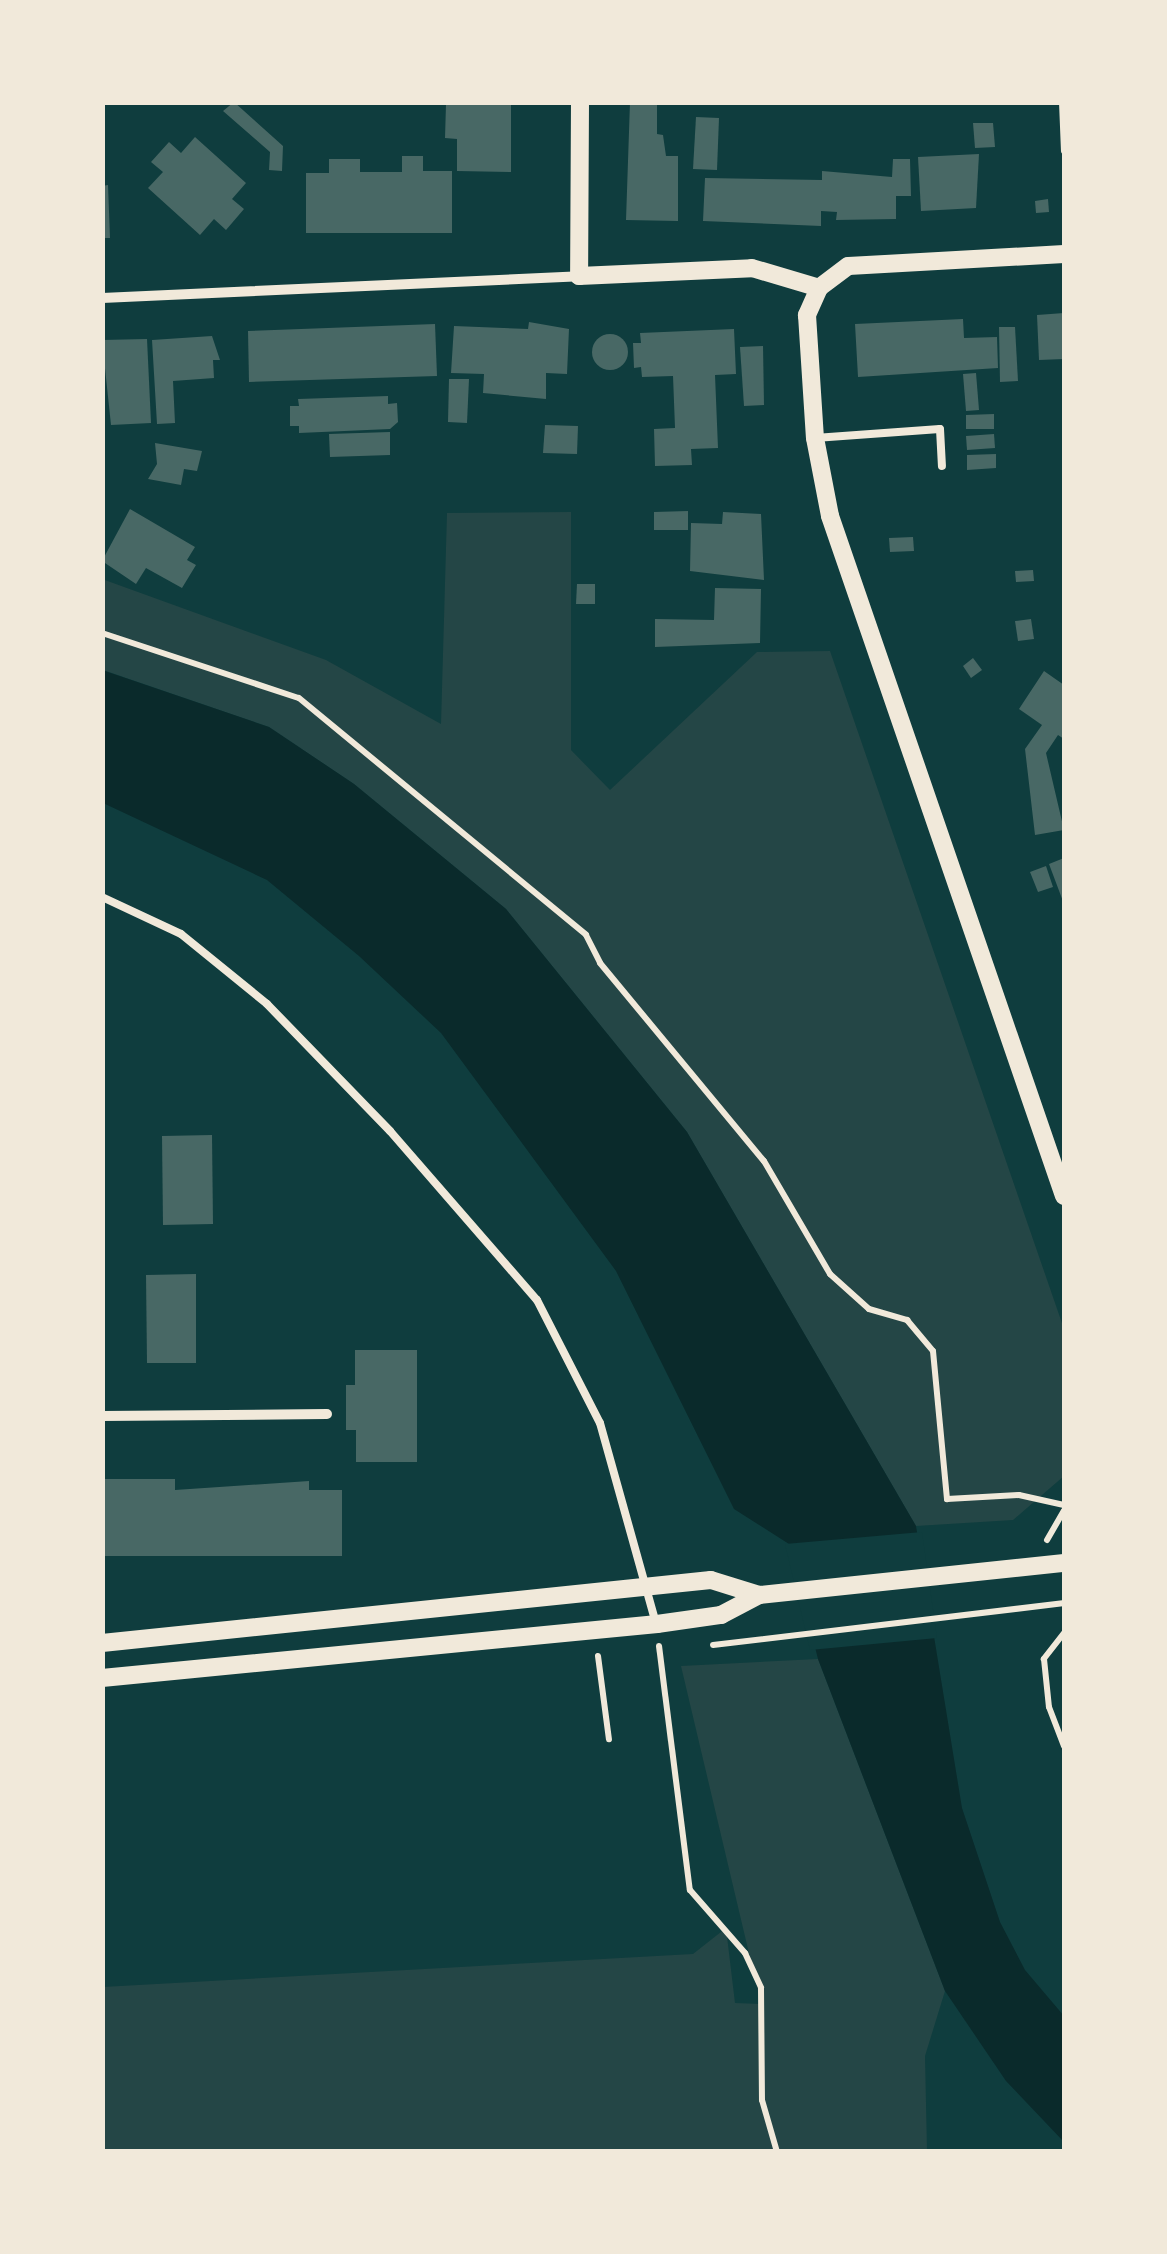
<!DOCTYPE html>
<style>
body{margin:0}
#map{position:relative;width:1167px;height:2254px;overflow:hidden;background:#0f3d3e;font-family:Rubik,sans-serif}
div>[style]{position:absolute}
[style*='--x']{left:calc(var(--x)*1px);top:calc(var(--y)*1px);width:calc(var(--w)*1px);rotate:calc(var(--a)*1deg)}
.green>*{inset:0;background:#244646}
.water>*{inset:0;background:#0a2a2b}
.pier>*{inset:0;background:#0f3d3e}
.building>*{inset:0;background:#486865}
.round{border-radius:50%}
.path>*{height:6px;margin:-3px;padding:0 3px;transform-origin:3px;border-radius:3px;background:#f1e9da}
.service>*{height:8px;margin:-4px;padding:0 4px;transform-origin:4px;border-radius:4px;background:#f1e9da}
.minor>*{height:10px;margin:-5px;padding:0 5px;transform-origin:5px;border-radius:5px;background:#f1e9da}
.tertiary>*{height:18px;margin:-9px;padding:0 9px;transform-origin:9px;border-radius:9px;background:#f1e9da}
span{translate:-50% -50%;white-space:nowrap;text-align:center;line-height:1.15;-webkit-text-stroke:9px #f1e9da;paint-order:stroke}
.frame{position:absolute;inset:0;border:105px solid #f1e9da;pointer-events:none}
</style>
<div id="map">
<div class="green">
<div style="clip-path:polygon(571px 512px,571px 750px,610px 790px,757px 652px,830px 651px,1064px 1329px,1064px 1476px,1013px 1520px,916px 1526px,687px 1132px,506px 909px,354px 784px,269px 727px,103px 670px,102px 579px,326px 660px,441px 724px,447px 513px)"></div>
<div style="clip-path:polygon(818px 1659px,945px 1991px,925px 2056px,927px 2151px,103px 2152px,103px 1987px,693px 1954px,726px 1928px,735px 2003px,761px 2004px,681px 1666px)"></div>
</div>
<div class="water">
<div style="clip-path:polygon(102px 670px,269px 727px,354px 784px,506px 909px,687px 1132px,916px 1526px,962px 1808px,1000px 1922px,1025px 1970px,1064px 2016px,1064px 2142px,1006px 2081px,945px 1991px,818px 1659px,789px 1544px,734px 1509px,616px 1271px,441px 1033px,359px 956px,267px 880px,103px 803px)"></div>
</div>
<div class="pier">
<div style="clip-path:polygon(922px 1532px,937px 1638px,810px 1650px,785px 1544px)"></div>
</div>
<div class="building">
<div style="clip-path:polygon(234px 102px,283px 146px,282px 171px,269px 170px,270px 152px,223px 111px)"></div>
<div style="clip-path:polygon(457px 102px,511px 102px,511px 172px,457px 171px,457px 139px,445px 138px,446px 104px)"></div>
<div style="clip-path:polygon(630px 102px,657px 102px,657px 134px,663px 135px,666px 156px,678px 156px,678px 221px,626px 220px)"></div>
<div style="clip-path:polygon(696px 117px,719px 118px,717px 170px,693px 169px)"></div>
<div style="clip-path:polygon(973px 123px,993px 123px,995px 147px,975px 148px)"></div>
<div style="clip-path:polygon(195px 137px,246px 183px,232px 199px,244px 209px,226px 230px,214px 219px,200px 235px,148px 188px,163px 172px,151px 162px,169px 142px,181px 153px)"></div>
<div style="clip-path:polygon(979px 154px,976px 208px,921px 211px,918px 157px)"></div>
<div style="clip-path:polygon(402px 156px,423px 156px,423px 171px,452px 171px,452px 233px,306px 233px,306px 173px,329px 173px,329px 159px,360px 159px,360px 172px,402px 172px)"></div>
<div style="clip-path:polygon(893px 159px,910px 159px,911px 196px,896px 196px,896px 219px,836px 220px,837px 212px,821px 211px,821px 226px,703px 221px,705px 178px,822px 180px,822px 171px,892px 177px)"></div>
<div style="clip-path:polygon(108px 185px,110px 238px,102px 238px,102px 186px)"></div>
<div style="clip-path:polygon(1048px 199px,1049px 212px,1036px 213px,1035px 201px)"></div>
<div style="clip-path:polygon(1064px 313px,1064px 359px,1039px 360px,1037px 315px)"></div>
<div style="clip-path:polygon(963px 319px,964px 338px,997px 337px,998px 368px,858px 377px,855px 324px)"></div>
<div style="clip-path:polygon(529px 322px,569px 329px,567px 374px,546px 373px,546px 399px,483px 393px,484px 374px,451px 373px,454px 326px,528px 329px)"></div>
<div style="clip-path:polygon(435px 324px,437px 376px,249px 382px,248px 331px)"></div>
<div style="clip-path:polygon(999px 327px,1015px 327px,1018px 381px,1000px 382px)"></div>
<div style="clip-path:polygon(734px 329px,736px 374px,715px 375px,718px 448px,691px 449px,692px 465px,655px 466px,654px 429px,675px 428px,673px 376px,642px 377px,641px 367px,634px 368px,633px 343px,641px 343px,640px 333px)"></div>
<div class="round" style="left:592px;top:334px;width:36px;height:36px"></div>
<div style="clip-path:polygon(212px 336px,220px 360px,213px 360px,214px 378px,173px 381px,175px 423px,157px 424px,152px 340px)"></div>
<div style="clip-path:polygon(147px 339px,151px 423px,111px 425px,102px 340px)"></div>
<div style="clip-path:polygon(763px 346px,764px 405px,744px 406px,740px 347px)"></div>
<div style="clip-path:polygon(976px 373px,979px 410px,966px 411px,963px 374px)"></div>
<div style="clip-path:polygon(449px 379px,469px 379px,467px 423px,448px 422px)"></div>
<div style="clip-path:polygon(388px 396px,388px 404px,397px 403px,398px 422px,390px 429px,299px 433px,299px 426px,290px 426px,290px 406px,299px 406px,298px 399px)"></div>
<div style="clip-path:polygon(994px 414px,994px 429px,966px 429px,966px 415px)"></div>
<div style="clip-path:polygon(545px 425px,578px 426px,577px 454px,543px 453px)"></div>
<div style="clip-path:polygon(390px 432px,390px 455px,330px 457px,329px 434px)"></div>
<div style="clip-path:polygon(994px 434px,995px 448px,967px 450px,966px 436px)"></div>
<div style="clip-path:polygon(155px 443px,202px 451px,197px 471px,184px 469px,181px 485px,148px 479px,157px 464px)"></div>
<div style="clip-path:polygon(996px 454px,996px 468px,967px 470px,967px 455px)"></div>
<div style="clip-path:polygon(130px 509px,195px 547px,187px 560px,196px 565px,182px 588px,146px 568px,136px 584px,102px 561px)"></div>
<div style="clip-path:polygon(688px 511px,688px 530px,654px 530px,654px 512px)"></div>
<div style="clip-path:polygon(723px 512px,761px 514px,764px 580px,690px 571px,691px 523px,722px 524px)"></div>
<div style="clip-path:polygon(913px 537px,914px 551px,890px 552px,889px 538px)"></div>
<div style="clip-path:polygon(1033px 570px,1034px 581px,1016px 582px,1015px 571px)"></div>
<div style="clip-path:polygon(577px 584px,595px 584px,595px 604px,576px 604px)"></div>
<div style="clip-path:polygon(715px 588px,761px 589px,760px 643px,655px 647px,655px 619px,714px 620px)"></div>
<div style="clip-path:polygon(1031px 619px,1034px 639px,1018px 641px,1015px 621px)"></div>
<div style="clip-path:polygon(973px 658px,982px 670px,971px 678px,963px 666px)"></div>
<div style="clip-path:polygon(1044px 671px,1064px 685px,1064px 739px,1058px 735px,1046px 753px,1064px 830px,1035px 835px,1025px 749px,1042px 725px,1019px 709px)"></div>
<div style="clip-path:polygon(1064px 858px,1064px 904px,1049px 864px)"></div>
<div style="clip-path:polygon(1046px 866px,1053px 887px,1038px 892px,1030px 872px)"></div>
<div style="clip-path:polygon(212px 1135px,213px 1224px,163px 1225px,162px 1136px)"></div>
<div style="clip-path:polygon(196px 1274px,196px 1363px,147px 1363px,146px 1275px)"></div>
<div style="clip-path:polygon(355px 1350px,417px 1350px,417px 1462px,356px 1462px,356px 1430px,346px 1430px,346px 1385px,355px 1385px)"></div>
<div style="clip-path:polygon(102px 1479px,175px 1479px,175px 1490px,309px 1481px,309px 1490px,342px 1490px,342px 1556px,102px 1556px)"></div>
</div>
<div class="path">
<div style="--x:1062;--y:102;--w:49;--a:87.7"></div>
<div style="--x:102;--y:633;--w:207;--a:18.3"></div>
<div style="--x:299;--y:698;--w:372;--a:39.5"></div>
<div style="--x:586;--y:935;--w:31;--a:63"></div>
<div style="--x:600;--y:963;--w:257;--a:50.4"></div>
<div style="--x:764;--y:1161;--w:131;--a:59.7"></div>
<div style="--x:830;--y:1274;--w:52;--a:41.9"></div>
<div style="--x:869;--y:1309;--w:40;--a:16"></div>
<div style="--x:907;--y:1320;--w:40;--a:50"></div>
<div style="--x:933;--y:1351;--w:149;--a:84.6"></div>
<div style="--x:947;--y:1499;--w:72;--a:-3.2"></div>
<div style="--x:1019;--y:1495;--w:46;--a:12.5"></div>
<div style="--x:1047;--y:1540;--w:34;--a:-60"></div>
<div style="--x:1064;--y:1633;--w:33;--a:128"></div>
<div style="--x:1044;--y:1659;--w:48;--a:84.1"></div>
<div style="--x:1049;--y:1707;--w:42;--a:69"></div>
<div style="--x:713;--y:1645;--w:354;--a:-6.8"></div>
<div style="--x:659;--y:1646;--w:246;--a:82.8"></div>
<div style="--x:690;--y:1890;--w:84;--a:48.9"></div>
<div style="--x:745;--y:1953;--w:38;--a:65"></div>
<div style="--x:761;--y:1988;--w:112;--a:89.5"></div>
<div style="--x:762;--y:2100;--w:54;--a:73.9"></div>
<div style="--x:598;--y:1656;--w:84;--a:82.5"></div>
</div>
<div class="service">
<div style="--x:815;--y:438;--w:125;--a:-4.1"></div>
<div style="--x:940;--y:429;--w:37;--a:87"></div>
<div style="--x:102;--y:897;--w:87;--a:25.1"></div>
<div style="--x:181;--y:934;--w:111;--a:39.1"></div>
<div style="--x:267;--y:1004;--w:177;--a:45.9"></div>
<div style="--x:390;--y:1131;--w:224;--a:49"></div>
<div style="--x:537;--y:1300;--w:138;--a:62.9"></div>
<div style="--x:600;--y:1423;--w:209;--a:74.4"></div>
</div>
<div class="minor">
<div style="--x:102;--y:298;--w:478;--a:-2.6"></div>
<div style="--x:102;--y:1416;--w:225;--a:-0.5"></div>
</div>
<div class="tertiary">
<div style="--x:580;--y:102;--w:174;--a:90.3"></div>
<div style="--x:579;--y:276;--w:173;--a:-2.6"></div>
<div style="--x:752;--y:268;--w:70;--a:16.6"></div>
<div style="--x:1064;--y:254;--w:216;--a:176.8"></div>
<div style="--x:848;--y:266;--w:36;--a:143"></div>
<div style="--x:819;--y:288;--w:30;--a:114"></div>
<div style="--x:807;--y:315;--w:123;--a:86.3"></div>
<div style="--x:815;--y:438;--w:79;--a:79.1"></div>
<div style="--x:830;--y:516;--w:719;--a:71.01"></div>
<div style="--x:102;--y:1643;--w:612;--a:-5.91"></div>
<div style="--x:711;--y:1580;--w:50;--a:17.4"></div>
<div style="--x:102;--y:1678;--w:558;--a:-5.56"></div>
<div style="--x:657;--y:1624;--w:65;--a:-8"></div>
<div style="--x:721;--y:1615;--w:43;--a:-27.8"></div>
<div style="--x:759;--y:1595;--w:307;--a:-6"></div>
</div>
<div class="frame"></div>
</div>
